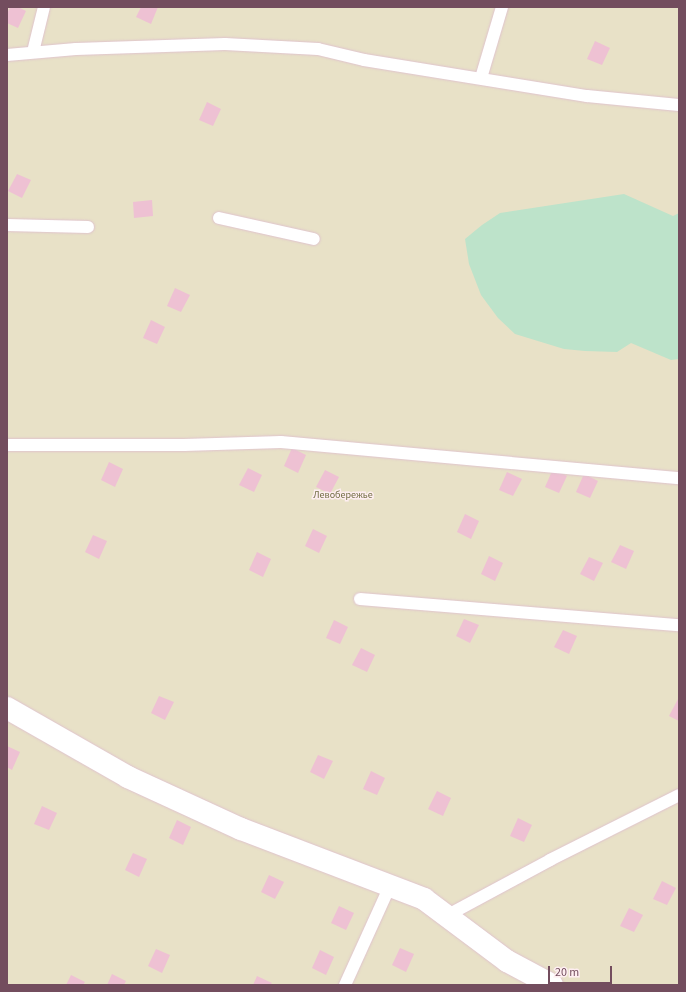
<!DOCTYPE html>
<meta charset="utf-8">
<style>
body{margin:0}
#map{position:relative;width:686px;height:992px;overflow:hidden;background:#fbe7eb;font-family:"Source Sans 3",sans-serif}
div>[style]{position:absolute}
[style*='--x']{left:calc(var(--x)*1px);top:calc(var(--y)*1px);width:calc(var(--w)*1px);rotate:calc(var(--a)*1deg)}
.green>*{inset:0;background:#e8e1c7}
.water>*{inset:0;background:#bde3ca}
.building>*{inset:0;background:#eec1d3}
.roads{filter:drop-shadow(0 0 1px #dfc3cd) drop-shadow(0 0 1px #dfc3cd)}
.lane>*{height:12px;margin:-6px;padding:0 6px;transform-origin:6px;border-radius:6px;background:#fff}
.street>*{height:22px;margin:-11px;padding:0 11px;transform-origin:11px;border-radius:11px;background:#fff}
span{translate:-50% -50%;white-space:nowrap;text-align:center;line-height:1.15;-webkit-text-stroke:3px #feeef1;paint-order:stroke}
.park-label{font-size:10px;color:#726e43}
.frame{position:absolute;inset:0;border:8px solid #734d5e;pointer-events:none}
.scale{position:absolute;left:548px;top:966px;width:64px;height:18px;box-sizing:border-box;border:2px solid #734d5e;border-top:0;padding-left:5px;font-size:12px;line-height:14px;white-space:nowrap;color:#734d5e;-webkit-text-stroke:3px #feeef1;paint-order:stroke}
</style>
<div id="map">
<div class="green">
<div style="clip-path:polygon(7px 7px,679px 7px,679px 985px,7px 985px)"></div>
</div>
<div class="water">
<div style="clip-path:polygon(624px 194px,673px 216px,679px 213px,679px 359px,671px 360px,631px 343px,617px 352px,585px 351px,564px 349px,515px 334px,498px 318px,481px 295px,469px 264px,465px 239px,482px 225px,500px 213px)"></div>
</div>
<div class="building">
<div style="clip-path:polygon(10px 7px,18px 7px,26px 11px,18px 28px,7px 23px,7px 14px)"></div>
<div style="clip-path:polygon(141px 7px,158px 7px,151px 24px,136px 17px)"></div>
<div style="clip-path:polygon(595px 41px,610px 48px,602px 65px,587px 59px)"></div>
<div style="clip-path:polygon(207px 102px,221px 109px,213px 126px,199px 120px)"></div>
<div style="clip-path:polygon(17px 174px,31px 180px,22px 198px,8px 191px)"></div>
<div style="clip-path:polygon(152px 200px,153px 216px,134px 218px,133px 202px)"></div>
<div style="clip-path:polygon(175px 288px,190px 295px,181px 312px,167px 306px)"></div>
<div style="clip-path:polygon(151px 320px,165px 327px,157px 344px,143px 338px)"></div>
<div style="clip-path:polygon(292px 448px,306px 455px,298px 473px,284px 466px)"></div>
<div style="clip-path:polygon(109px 462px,123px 469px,115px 487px,101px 480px)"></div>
<div style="clip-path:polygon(248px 468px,262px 475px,254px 492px,239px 485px)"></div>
<div style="clip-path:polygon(553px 469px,567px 476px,559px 493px,545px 487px)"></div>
<div style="clip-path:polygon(325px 470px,339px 477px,330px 494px,316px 487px)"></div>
<div style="clip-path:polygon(507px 472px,522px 479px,513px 496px,499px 490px)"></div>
<div style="clip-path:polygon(584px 474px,598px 481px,590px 498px,576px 492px)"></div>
<div style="clip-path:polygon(465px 514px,479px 521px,471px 539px,457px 532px)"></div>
<div style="clip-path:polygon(313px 529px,327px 536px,319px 553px,305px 546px)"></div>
<div style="clip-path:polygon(93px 535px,107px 541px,99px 559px,85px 552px)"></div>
<div style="clip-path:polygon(620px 545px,634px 551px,626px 569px,611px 562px)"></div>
<div style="clip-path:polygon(257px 552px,271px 559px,263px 577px,249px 570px)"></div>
<div style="clip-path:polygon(489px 556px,503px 563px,495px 581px,481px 574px)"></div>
<div style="clip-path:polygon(589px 557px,603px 563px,594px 581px,580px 574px)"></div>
<div style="clip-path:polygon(464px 619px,479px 625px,470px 643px,456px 636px)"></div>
<div style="clip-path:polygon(334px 620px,348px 627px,340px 644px,326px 638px)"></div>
<div style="clip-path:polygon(563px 630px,577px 636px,569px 654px,554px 647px)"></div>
<div style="clip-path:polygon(361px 648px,375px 655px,367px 672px,352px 665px)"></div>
<div style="clip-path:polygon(159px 696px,174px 702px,165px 720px,151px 713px)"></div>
<div style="clip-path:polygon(678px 699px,679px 699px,679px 721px,669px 716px)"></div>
<div style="clip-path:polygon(7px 746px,20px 752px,12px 770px,7px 767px)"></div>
<div style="clip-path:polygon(318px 755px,333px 761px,324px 779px,310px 772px)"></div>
<div style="clip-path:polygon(371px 771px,385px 778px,377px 795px,363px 789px)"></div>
<div style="clip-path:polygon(437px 791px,451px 798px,443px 816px,428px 809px)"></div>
<div style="clip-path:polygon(42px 806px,57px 813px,49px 830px,34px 824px)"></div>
<div style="clip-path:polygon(518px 818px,532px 825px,524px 842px,510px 836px)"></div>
<div style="clip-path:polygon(177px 820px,191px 827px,183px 845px,169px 838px)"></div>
<div style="clip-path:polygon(133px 853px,147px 859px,139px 877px,125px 870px)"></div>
<div style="clip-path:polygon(269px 875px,284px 882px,275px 899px,261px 892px)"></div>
<div style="clip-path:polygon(662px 881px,676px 888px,667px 905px,653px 899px)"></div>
<div style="clip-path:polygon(339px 906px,354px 913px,346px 930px,331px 923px)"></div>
<div style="clip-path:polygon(629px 908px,643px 915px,634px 932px,620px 926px)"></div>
<div style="clip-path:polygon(400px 948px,414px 954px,406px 972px,392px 965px)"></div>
<div style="clip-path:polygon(156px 949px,170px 955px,162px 973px,148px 966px)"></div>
<div style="clip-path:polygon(320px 950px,334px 957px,326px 975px,312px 968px)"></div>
<div style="clip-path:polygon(112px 974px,126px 981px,124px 985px,107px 985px)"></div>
<div style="clip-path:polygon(71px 975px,85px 982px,83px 985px,66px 985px)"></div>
<div style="clip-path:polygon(257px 976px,272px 983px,270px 985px,253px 985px)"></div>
</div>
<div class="roads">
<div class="lane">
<div style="--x:33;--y:52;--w:46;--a:-76.3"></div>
<div style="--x:7;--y:55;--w:69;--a:-5"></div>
<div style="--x:76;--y:49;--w:149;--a:-1.9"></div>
<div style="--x:225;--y:44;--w:93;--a:3.1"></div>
<div style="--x:318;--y:49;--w:47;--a:13.4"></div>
<div style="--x:364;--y:60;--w:226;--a:9.2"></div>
<div style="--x:587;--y:96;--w:92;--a:5.6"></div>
<div style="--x:481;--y:78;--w:74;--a:-73.5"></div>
<div style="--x:219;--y:218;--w:97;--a:12.5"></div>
<div style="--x:7;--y:225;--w:81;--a:1.4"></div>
<div style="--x:7;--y:445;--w:177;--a:0"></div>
<div style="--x:184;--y:445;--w:97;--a:-1.8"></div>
<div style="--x:281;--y:442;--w:400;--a:5.2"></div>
<div style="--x:360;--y:599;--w:320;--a:4.7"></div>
<div style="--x:448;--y:915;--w:116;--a:-28.3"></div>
<div style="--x:550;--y:860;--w:144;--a:-26.7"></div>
<div style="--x:345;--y:985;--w:109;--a:-65.6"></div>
</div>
<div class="street">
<div style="--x:7;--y:708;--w:139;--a:29.7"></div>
<div style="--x:128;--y:777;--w:124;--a:24.7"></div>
<div style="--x:241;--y:829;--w:196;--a:20.9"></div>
<div style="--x:424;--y:899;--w:104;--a:36.8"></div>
<div style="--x:507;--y:961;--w:51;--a:28.1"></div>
</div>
</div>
<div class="park-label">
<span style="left:343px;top:496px">Левобережье</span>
</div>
<div class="frame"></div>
<div class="scale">20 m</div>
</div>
